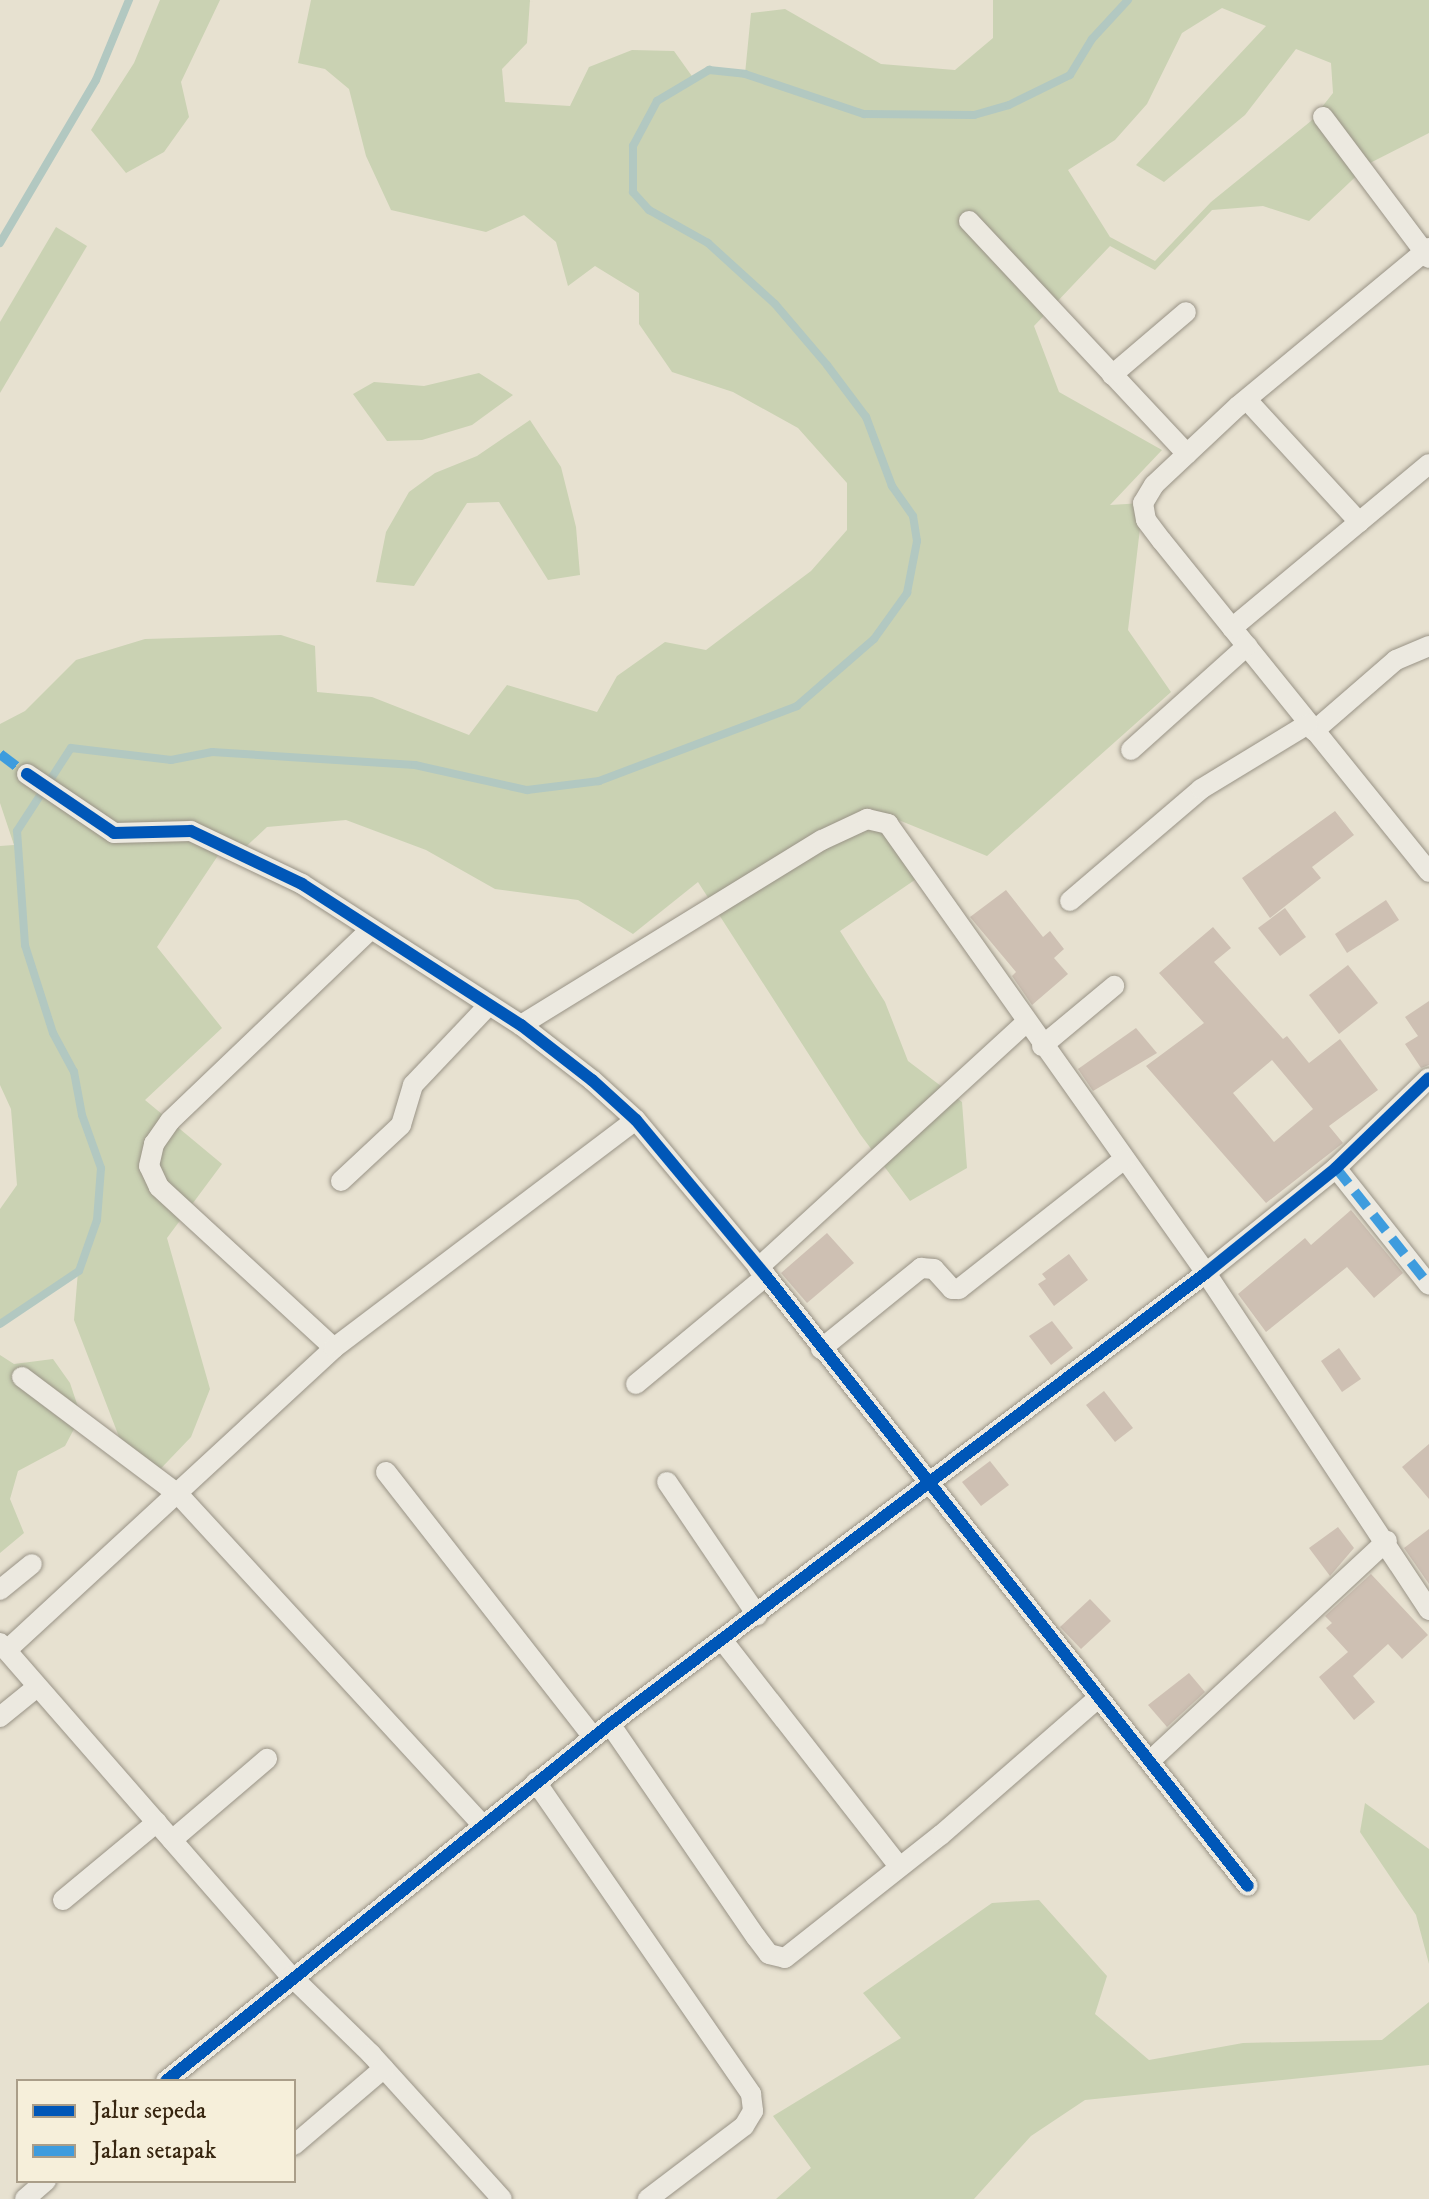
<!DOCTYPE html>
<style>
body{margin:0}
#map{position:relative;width:1429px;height:2199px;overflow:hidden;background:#e7e1d0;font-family:"IM FELL DW Pica",serif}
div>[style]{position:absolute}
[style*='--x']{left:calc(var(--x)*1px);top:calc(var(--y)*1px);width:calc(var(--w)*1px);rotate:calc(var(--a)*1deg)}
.green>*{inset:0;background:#cad2b3}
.stream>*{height:8px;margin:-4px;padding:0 4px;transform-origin:4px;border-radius:4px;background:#b2c8c1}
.building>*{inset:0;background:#cec0b3}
.roads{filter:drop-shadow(0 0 2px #999386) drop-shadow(0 0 2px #999386)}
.minor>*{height:20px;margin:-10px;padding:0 10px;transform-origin:10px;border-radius:10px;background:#ece9e0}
.quiet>*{height:10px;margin-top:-5px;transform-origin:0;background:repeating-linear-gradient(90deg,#3e9cde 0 20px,transparent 0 30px)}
.cycleway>*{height:12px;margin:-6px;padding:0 6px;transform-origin:6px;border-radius:6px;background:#0057b8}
span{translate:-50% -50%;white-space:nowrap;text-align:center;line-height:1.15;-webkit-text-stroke:8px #f6efda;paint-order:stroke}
.legend{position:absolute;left:16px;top:2079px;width:280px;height:104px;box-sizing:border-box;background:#f6efda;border:2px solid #aa9e89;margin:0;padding:10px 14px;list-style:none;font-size:24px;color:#37250f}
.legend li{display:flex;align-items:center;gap:16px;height:40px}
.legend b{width:40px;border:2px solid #aa9e89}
</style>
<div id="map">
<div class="green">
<div style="clip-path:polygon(160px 0,220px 0,181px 82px,189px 117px,164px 152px,126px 173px,91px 130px,134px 63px)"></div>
<div style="clip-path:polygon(evenodd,311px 0,530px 0,527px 43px,502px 69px,505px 102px,570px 106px,589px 67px,632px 50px,674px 51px,694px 79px,709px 70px,745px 74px,751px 13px,785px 9px,881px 64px,955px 70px,993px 38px,993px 0,1429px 0,1429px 133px,1370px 163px,1309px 221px,1263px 206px,1212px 210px,1155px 270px,1110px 246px,1034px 326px,1059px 392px,1162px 450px,1110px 505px,1143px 503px,1128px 630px,1171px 692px,987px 856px,869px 808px,925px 873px,840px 931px,885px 1002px,908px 1061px,962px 1102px,967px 1168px,910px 1201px,860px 1134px,698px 882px,633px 934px,578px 900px,495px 889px,426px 850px,346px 820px,267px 827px,236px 856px,225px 845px,157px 947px,222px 1028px,145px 1100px,222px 1164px,167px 1238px,210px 1389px,191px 1437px,147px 1483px,121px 1442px,74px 1320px,78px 1271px,0 1324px,0 1209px,17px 1185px,11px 1109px,0 1085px,0 846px,14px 845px,0 803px,0 724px,25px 711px,76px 660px,145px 639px,281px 635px,315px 646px,317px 692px,372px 697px,469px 735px,507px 685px,597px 712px,617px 676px,665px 642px,706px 650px,811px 571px,847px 530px,847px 483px,798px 428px,733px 392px,672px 372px,639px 324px,639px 293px,595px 266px,568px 286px,556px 242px,524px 215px,486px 232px,391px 210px,366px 156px,349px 89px,325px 69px,298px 63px,311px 0,1222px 8px,1266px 26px,1136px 165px,1164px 182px,1245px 115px,1296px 49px,1331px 63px,1333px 93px,1311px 121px,1211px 202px,1155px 261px,1110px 237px,1068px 170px,1115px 140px,1147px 104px,1182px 33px,1222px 8px)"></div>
<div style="clip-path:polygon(56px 227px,87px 246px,0 393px,0 322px)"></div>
<div style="clip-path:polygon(479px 373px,513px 395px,472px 425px,422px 440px,387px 441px,353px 394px,374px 382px,424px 386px)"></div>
<div style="clip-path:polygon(530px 420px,561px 467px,576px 527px,580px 575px,548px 580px,499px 502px,467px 503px,414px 586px,376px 582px,386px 532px,409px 492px,435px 473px,477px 456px)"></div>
<div style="clip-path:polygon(0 1355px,14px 1364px,53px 1359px,70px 1383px,81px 1416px,65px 1446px,18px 1471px,10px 1499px,24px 1533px,0 1553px)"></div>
<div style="clip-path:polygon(1365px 1803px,1429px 1849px,1429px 1964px,1416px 1915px,1360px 1832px)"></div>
<div style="clip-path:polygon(1039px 1900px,1107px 1976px,1095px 2014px,1149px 2060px,1243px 2043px,1382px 2040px,1429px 2002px,1429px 2065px,1085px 2100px,1031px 2136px,974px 2199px,776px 2199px,811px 2168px,773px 2116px,901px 2038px,863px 1993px,992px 1903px)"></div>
</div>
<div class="stream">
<div style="--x:0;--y:243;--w:189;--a:-59.5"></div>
<div style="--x:96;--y:80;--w:87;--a:-67.6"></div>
<div style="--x:0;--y:1324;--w:95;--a:-33.9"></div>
<div style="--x:79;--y:1271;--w:54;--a:-70.6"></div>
<div style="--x:97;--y:1220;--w:52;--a:-85.6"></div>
<div style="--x:101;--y:1168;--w:56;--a:-109.7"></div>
<div style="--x:82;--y:1115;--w:44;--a:-100.5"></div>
<div style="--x:74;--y:1072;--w:44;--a:-118.3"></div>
<div style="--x:53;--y:1033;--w:92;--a:-107.7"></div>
<div style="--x:25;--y:945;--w:114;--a:-94"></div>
<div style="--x:17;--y:831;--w:99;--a:-57"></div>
<div style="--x:71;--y:748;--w:101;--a:6.8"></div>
<div style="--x:171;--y:760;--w:42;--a:-11"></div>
<div style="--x:212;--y:752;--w:203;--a:3.7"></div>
<div style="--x:415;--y:765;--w:115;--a:12.6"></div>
<div style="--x:527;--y:790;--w:73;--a:-7.1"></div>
<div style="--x:599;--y:781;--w:212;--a:-20.7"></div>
<div style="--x:797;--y:706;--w:102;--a:-41"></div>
<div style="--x:874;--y:639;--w:57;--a:-54.3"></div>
<div style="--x:907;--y:593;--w:53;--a:-79.1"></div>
<div style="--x:917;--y:541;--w:25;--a:-99"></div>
<div style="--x:913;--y:516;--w:37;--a:-125"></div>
<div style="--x:892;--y:486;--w:74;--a:-110.6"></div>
<div style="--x:866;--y:417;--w:65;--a:-126.9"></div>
<div style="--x:827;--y:365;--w:80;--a:-130.4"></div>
<div style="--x:775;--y:304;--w:91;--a:-137.7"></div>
<div style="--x:708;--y:243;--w:68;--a:-150.8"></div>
<div style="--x:649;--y:210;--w:24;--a:-132"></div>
<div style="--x:633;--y:192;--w:46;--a:-90"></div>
<div style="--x:633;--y:146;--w:51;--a:-61.9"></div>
<div style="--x:657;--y:101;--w:61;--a:-30.8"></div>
<div style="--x:709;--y:70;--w:36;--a:6"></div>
<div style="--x:745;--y:74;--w:126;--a:18.6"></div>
<div style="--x:864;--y:114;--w:110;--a:0.5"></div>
<div style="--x:974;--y:115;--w:36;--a:-16"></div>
<div style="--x:1009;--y:105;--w:68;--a:-26.2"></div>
<div style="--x:1070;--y:75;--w:42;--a:-58.6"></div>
<div style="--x:1092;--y:39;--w:53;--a:-47.3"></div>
</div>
<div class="building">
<div style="clip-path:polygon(1335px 811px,1354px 835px,1312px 867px,1321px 878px,1270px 918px,1242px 878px)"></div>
<div style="clip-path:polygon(1006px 890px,1043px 937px,1050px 931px,1064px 949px,1054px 958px,1068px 974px,1032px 1005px,1012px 976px,1016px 972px,970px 917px)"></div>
<div style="clip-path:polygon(1386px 900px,1399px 920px,1347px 953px,1335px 934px)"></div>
<div style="clip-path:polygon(1285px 908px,1306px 937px,1280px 956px,1258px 928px)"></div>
<div style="clip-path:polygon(evenodd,1213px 927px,1231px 948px,1214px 962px,1283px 1039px,1287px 1036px,1309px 1063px,1340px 1039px,1378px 1090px,1329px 1126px,1343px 1143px,1266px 1203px,1146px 1066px,1204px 1023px,1159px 973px,1213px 927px,1272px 1060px,1313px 1109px,1274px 1142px,1233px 1093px,1272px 1060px)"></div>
<div style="clip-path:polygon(1348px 965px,1378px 1003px,1339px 1034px,1309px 995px)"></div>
<div style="clip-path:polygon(1429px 1001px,1429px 1065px,1421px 1068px,1405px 1044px,1418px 1036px,1405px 1017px)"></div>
<div style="clip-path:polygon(1136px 1028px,1157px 1053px,1093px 1091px,1078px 1069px)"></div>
<div style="clip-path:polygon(1351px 1210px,1403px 1273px,1374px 1298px,1347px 1267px,1266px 1332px,1238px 1294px,1305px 1238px,1311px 1245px)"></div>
<div style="clip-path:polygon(827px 1233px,854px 1263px,807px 1303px,781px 1273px)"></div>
<div style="clip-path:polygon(1069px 1254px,1088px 1280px,1054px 1306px,1038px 1284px,1046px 1279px,1042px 1274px)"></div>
<div style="clip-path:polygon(1052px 1321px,1073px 1348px,1051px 1365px,1029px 1336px)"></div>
<div style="clip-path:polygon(1339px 1348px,1361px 1379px,1342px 1392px,1321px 1361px)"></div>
<div style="clip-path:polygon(1104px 1391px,1133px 1428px,1115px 1442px,1086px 1405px)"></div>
<div style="clip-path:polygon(1429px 1444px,1429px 1499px,1402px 1467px)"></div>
<div style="clip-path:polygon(990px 1461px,1009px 1485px,981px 1506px,962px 1482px)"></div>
<div style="clip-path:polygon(1338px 1527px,1354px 1548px,1330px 1576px,1309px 1548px)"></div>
<div style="clip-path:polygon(1429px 1529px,1429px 1584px,1404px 1548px)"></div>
<div style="clip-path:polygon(1371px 1574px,1428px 1635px,1402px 1659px,1388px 1644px,1353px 1676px,1375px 1702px,1354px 1720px,1319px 1677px,1348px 1652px,1326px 1628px,1332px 1623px,1325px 1616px)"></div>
<div style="clip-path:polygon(1090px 1599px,1111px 1621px,1081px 1649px,1060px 1627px)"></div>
<div style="clip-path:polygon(1189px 1673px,1205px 1692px,1167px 1727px,1148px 1705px)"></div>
</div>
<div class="roads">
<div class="minor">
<div style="--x:1323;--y:117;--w:176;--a:53.1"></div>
<div style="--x:969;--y:221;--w:319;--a:46.9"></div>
<div style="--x:1429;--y:248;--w:248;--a:140.4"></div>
<div style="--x:1238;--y:406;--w:115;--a:136.8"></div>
<div style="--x:1154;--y:485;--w:21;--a:121"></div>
<div style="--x:1143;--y:503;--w:17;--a:80"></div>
<div style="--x:1146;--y:520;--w:26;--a:53"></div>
<div style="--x:1162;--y:541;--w:425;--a:51.1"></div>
<div style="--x:1112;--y:375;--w:97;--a:-40.4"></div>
<div style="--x:1247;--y:400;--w:166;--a:47.4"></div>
<div style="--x:1232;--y:628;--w:256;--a:-39.8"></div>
<div style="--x:1314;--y:731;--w:108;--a:-40.9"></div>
<div style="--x:1396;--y:660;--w:36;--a:-23"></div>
<div style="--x:1131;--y:750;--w:156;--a:-41.9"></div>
<div style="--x:27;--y:774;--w:105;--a:34.1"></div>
<div style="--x:114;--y:833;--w:77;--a:-1.5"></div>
<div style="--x:191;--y:831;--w:123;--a:25.5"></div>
<div style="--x:302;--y:884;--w:260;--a:32.8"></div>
<div style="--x:521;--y:1025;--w:90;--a:37.8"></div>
<div style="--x:592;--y:1080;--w:59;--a:42.3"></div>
<div style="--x:636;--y:1120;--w:203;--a:50.2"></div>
<div style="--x:766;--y:1276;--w:777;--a:51.69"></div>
<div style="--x:1070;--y:901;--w:172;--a:-40.5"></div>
<div style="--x:1201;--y:789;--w:125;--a:-31.3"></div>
<div style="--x:521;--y:1025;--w:353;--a:-31.6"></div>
<div style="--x:822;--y:840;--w:50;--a:-25"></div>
<div style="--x:867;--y:819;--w:22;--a:13"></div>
<div style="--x:888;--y:824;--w:550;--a:54.69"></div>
<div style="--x:1206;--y:1273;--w:404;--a:56.5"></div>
<div style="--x:1042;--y:1046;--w:94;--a:-39.8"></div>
<div style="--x:1336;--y:1168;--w:149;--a:51.5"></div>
<div style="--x:341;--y:1181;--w:82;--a:-43"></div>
<div style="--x:401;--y:1125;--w:42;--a:-73.3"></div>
<div style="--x:413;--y:1085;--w:110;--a:-46.5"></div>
<div style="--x:758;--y:1268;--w:364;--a:-42.5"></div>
<div style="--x:334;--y:1348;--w:238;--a:-137.4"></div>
<div style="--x:159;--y:1187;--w:23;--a:-115"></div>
<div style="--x:149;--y:1166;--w:23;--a:-77"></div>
<div style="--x:154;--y:1144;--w:28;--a:-55"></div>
<div style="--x:170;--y:1121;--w:278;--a:-43.7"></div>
<div style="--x:821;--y:1349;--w:129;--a:-39"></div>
<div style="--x:921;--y:1268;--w:13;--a:4"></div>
<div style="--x:934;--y:1269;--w:27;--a:48"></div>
<div style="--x:952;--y:1289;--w:7;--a:0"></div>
<div style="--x:959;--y:1289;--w:209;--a:-38.2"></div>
<div style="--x:22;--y:1377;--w:196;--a:36.9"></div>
<div style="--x:179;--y:1495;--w:448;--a:47.4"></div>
<div style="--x:636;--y:1384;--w:169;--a:-39.7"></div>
<div style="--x:386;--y:1472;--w:336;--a:52"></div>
<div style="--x:667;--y:1482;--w:161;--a:55.9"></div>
<div style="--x:0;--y:1590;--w:41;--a:-39.1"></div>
<div style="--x:723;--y:1641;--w:284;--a:52"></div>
<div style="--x:0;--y:1643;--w:442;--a:48.9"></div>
<div style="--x:291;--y:1976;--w:112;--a:44.3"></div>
<div style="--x:371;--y:2054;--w:195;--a:47.9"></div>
<div style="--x:7;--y:1650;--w:445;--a:-42.7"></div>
<div style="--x:334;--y:1348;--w:378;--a:-37.1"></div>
<div style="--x:0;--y:1717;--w:48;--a:-39"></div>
<div style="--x:610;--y:1724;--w:258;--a:55.6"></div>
<div style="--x:756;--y:1937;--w:21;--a:53"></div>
<div style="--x:769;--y:1954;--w:16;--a:14"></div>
<div style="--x:785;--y:1958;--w:199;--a:-38.3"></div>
<div style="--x:941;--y:1835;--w:208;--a:-41.1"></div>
<div style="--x:1151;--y:1760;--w:322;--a:-42.9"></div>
<div style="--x:536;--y:1782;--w:379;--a:55.4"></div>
<div style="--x:751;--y:2094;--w:17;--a:83"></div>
<div style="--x:753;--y:2111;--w:17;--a:121"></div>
<div style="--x:744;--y:2126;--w:121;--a:142.8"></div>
<div style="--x:172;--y:1840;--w:125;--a:-40.5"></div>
<div style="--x:63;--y:1900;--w:122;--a:-39.7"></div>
<div style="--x:166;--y:2081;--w:570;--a:-38.8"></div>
<div style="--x:610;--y:1724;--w:747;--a:-37.12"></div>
<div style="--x:1206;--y:1273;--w:167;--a:-38.9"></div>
<div style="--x:1336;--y:1168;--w:129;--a:-44.1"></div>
<div style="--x:294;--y:2145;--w:118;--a:-40.5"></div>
<div style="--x:25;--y:2199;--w:28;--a:-41"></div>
</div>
</div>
<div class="quiet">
<div style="--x:0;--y:754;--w:34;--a:37"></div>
<div style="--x:1336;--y:1168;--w:149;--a:51.5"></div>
</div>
<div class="cycleway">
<div style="--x:27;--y:774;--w:105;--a:34.1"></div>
<div style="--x:114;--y:833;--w:77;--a:-1.5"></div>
<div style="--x:191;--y:831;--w:123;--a:25.5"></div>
<div style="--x:302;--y:884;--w:260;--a:32.8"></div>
<div style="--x:521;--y:1025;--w:90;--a:37.8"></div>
<div style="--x:592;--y:1080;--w:59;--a:42.3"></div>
<div style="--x:636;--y:1120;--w:203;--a:50.2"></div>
<div style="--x:766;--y:1276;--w:777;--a:51.69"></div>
<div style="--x:166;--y:2081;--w:570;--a:-38.8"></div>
<div style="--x:610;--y:1724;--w:747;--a:-37.12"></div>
<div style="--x:1206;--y:1273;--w:167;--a:-38.9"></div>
<div style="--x:1336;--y:1168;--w:129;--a:-44.1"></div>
</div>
<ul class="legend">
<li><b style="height:10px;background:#0057b8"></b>Jalur sepeda</li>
<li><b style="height:10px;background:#3e9cde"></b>Jalan setapak</li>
</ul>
</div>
